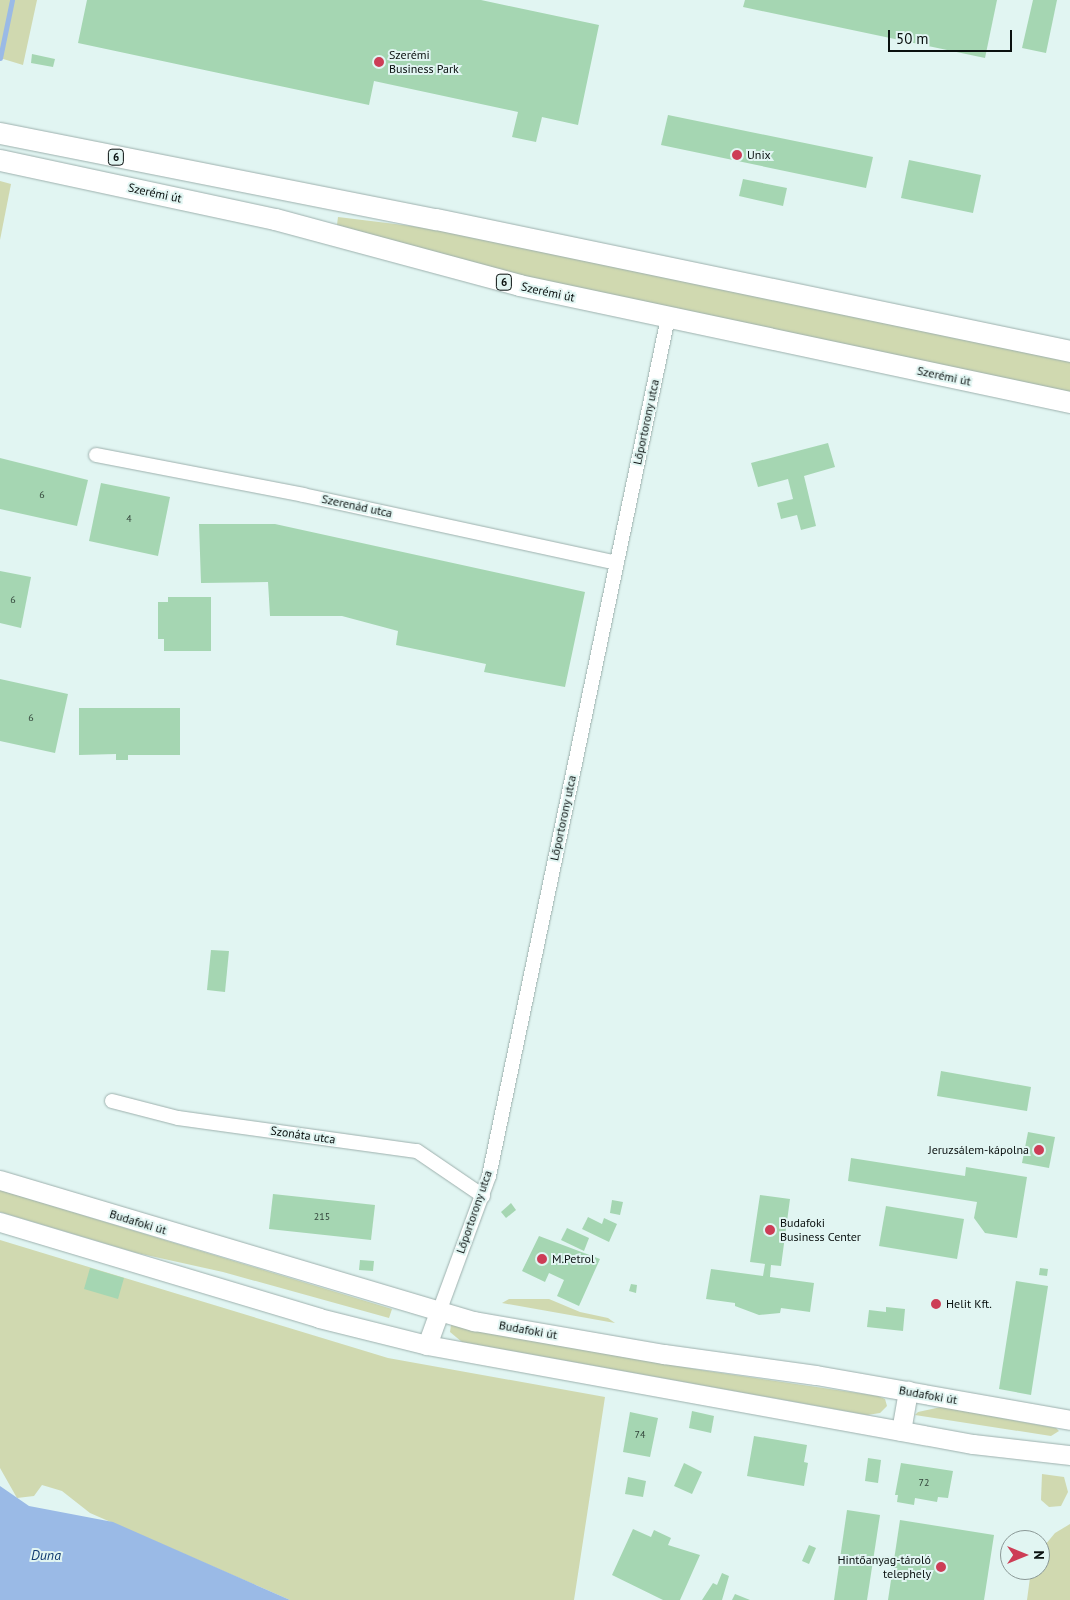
<!DOCTYPE html>
<meta charset="utf-8">
<style>
body{margin:0}
#map{position:relative;width:1070px;height:1600px;overflow:hidden;background:#e1f5f2;font-family:"PT Sans",sans-serif}
div>[style]{position:absolute}
[style*='--x']{left:calc(var(--x)*1px);top:calc(var(--y)*1px);width:calc(var(--w)*1px);rotate:calc(var(--a)*1deg)}
.green>*{inset:0;background:#d0d9b0}
.water>*{inset:0;background:#9abae6}
.stream>*{height:5px;margin:-2.5px;padding:0 2.5px;transform-origin:2.5px;border-radius:2.5px;background:#9abae6}
.building>*{inset:0;background:#a5d6b2}
.roads{filter:drop-shadow(0 0 1px #9db0ad) drop-shadow(0 0 1px #9db0ad)}
.minor>*{height:14px;margin:-7px;padding:0 7px;transform-origin:7px;border-radius:7px;background:#fff}
.secondary>*{height:19px;margin:-9.5px;padding:0 9.5px;transform-origin:9.5px;border-radius:9.5px;background:#fff}
.primary>*{height:21px;margin:-10.5px;padding:0 10.5px;transform-origin:10.5px;border-radius:10.5px;background:#fff}
.dots>*{width:14px;height:14px;translate:-50% -50%;box-sizing:border-box;border:2px solid #e1f5f2;border-radius:50%}
span{translate:-50% -50%;white-space:nowrap;text-align:center;line-height:1.15;-webkit-text-stroke:4px #e1f5f2;paint-order:stroke}
.number-label{font-size:10px;color:#314238}
.number-label span{-webkit-text-stroke-width:0}
.shield-label span{padding:1px 4px;background:#e1f5f2;border:1px solid;border-radius:4px;-webkit-text-stroke-width:0}
.shield-label{font-size:11px;color:#0a100f;font-weight:700}
.poi-label{font-size:12px;color:#0a100f}
.left{translate:0 -50%;text-align:left}
.right{translate:-100% -50%;text-align:right}
.street-label{font-size:12px;color:#0a100f}
.water-label{font-size:14px;color:#113b70;font-style:italic}
.north{position:absolute;left:1000px;top:1530px;width:50px;height:50px;box-sizing:border-box;background:#e1f5f2;border:1px solid #8b9997;border-radius:50%;rotate:90deg;font-size:14px;font-weight:700;line-height:20px;text-align:center;color:#0a100f}
.north::after{content:'';display:block;margin:auto;width:18px;height:22px;background:#cd3d56;clip-path:polygon(50% 0,100% 100%,50% 72%,0 100%)}
.scale{position:absolute;left:888px;top:30px;width:124px;height:22px;box-sizing:border-box;border:2px solid #0a100f;border-top:0;padding-left:6px;font-size:15px;line-height:18px;white-space:nowrap;color:#0a100f;-webkit-text-stroke:4px #e1f5f2;paint-order:stroke}
</style>
<div id="map">
<div class="green">
<div style="clip-path:polygon(0 0,37px 0,23px 65px,0 58px)"></div>
<div style="clip-path:polygon(0 181px,11px 184px,0 240px)"></div>
<div style="clip-path:polygon(338px 217px,436px 229px,1070px 361px,1070px 392px,517px 276px,337px 225px)"></div>
<div style="clip-path:polygon(0 1190px,392px 1309px,389px 1318px,223px 1272px,137px 1253px,0 1212px)"></div>
<div style="clip-path:polygon(0 1240px,388px 1358px,605px 1397px,574px 1600px,290px 1600px,90px 1513px,62px 1491px,42px 1485px,34px 1496px,17px 1498px,0 1468px)"></div>
<div style="clip-path:polygon(509px 1299px,549px 1299px,580px 1312px,608px 1318px,615px 1323px,502px 1303px)"></div>
<div style="clip-path:polygon(451px 1325px,701px 1370px,878px 1396px,885px 1399px,887px 1406px,880px 1413px,867px 1415px,462px 1342px,450px 1332px)"></div>
<div style="clip-path:polygon(941px 1407px,1056px 1428px,1059px 1431px,1051px 1436px,915px 1415px,918px 1412px)"></div>
<div style="clip-path:polygon(1042px 1474px,1064px 1477px,1068px 1492px,1061px 1506px,1049px 1507px,1041px 1500px)"></div>
<div style="clip-path:polygon(1070px 1524px,1070px 1600px,1027px 1600px,1031px 1570px,1040px 1570px,1040px 1551px,1055px 1533px)"></div>
</div>
<div class="water">
<div style="clip-path:polygon(0 1486px,29px 1506px,113px 1522px,290px 1600px,0 1600px)"></div>
</div>
<div class="stream">
<div style="--x:0;--y:58;--w:59;--a:-78.3"></div>
</div>
<div class="building">
<div style="clip-path:polygon(87px 0,481px 0,599px 25px,578px 125px,542px 117px,536px 142px,512px 137px,518px 112px,374px 81px,369px 105px,78px 43px)"></div>
<div style="clip-path:polygon(745px 0,997px 0,985px 58px,743px 7px)"></div>
<div style="clip-path:polygon(1033px 0,1057px 0,1046px 53px,1022px 48px)"></div>
<div style="clip-path:polygon(32px 54px,55px 59px,53px 67px,31px 63px)"></div>
<div style="clip-path:polygon(668px 115px,873px 157px,866px 188px,661px 145px)"></div>
<div style="clip-path:polygon(909px 160px,981px 175px,973px 213px,901px 198px)"></div>
<div style="clip-path:polygon(743px 179px,787px 188px,783px 206px,739px 196px)"></div>
<div style="clip-path:polygon(828px 443px,835px 467px,804px 476px,816px 526px,801px 530px,797px 515px,781px 519px,777px 503px,793px 499px,788px 479px,758px 487px,751px 463px)"></div>
<div style="clip-path:polygon(0 458px,88px 480px,77px 526px,0 509px)"></div>
<div style="clip-path:polygon(101px 483px,170px 497px,158px 556px,89px 541px)"></div>
<div style="clip-path:polygon(199px 524px,275px 524px,585px 592px,565px 687px,484px 672px,486px 664px,396px 645px,398px 631px,342px 616px,270px 616px,268px 582px,201px 583px)"></div>
<div style="clip-path:polygon(0 571px,31px 577px,21px 628px,0 623px)"></div>
<div style="clip-path:polygon(168px 597px,211px 597px,211px 651px,164px 651px,164px 639px,158px 639px,158px 602px,168px 602px)"></div>
<div style="clip-path:polygon(0 679px,68px 694px,55px 753px,0 741px)"></div>
<div style="clip-path:polygon(79px 708px,180px 708px,180px 755px,128px 755px,128px 760px,116px 760px,116px 754px,79px 755px)"></div>
<div style="clip-path:polygon(211px 950px,229px 951px,225px 992px,207px 990px)"></div>
<div style="clip-path:polygon(941px 1071px,1031px 1087px,1027px 1111px,937px 1096px)"></div>
<div style="clip-path:polygon(1028px 1132px,1055px 1137px,1049px 1168px,1022px 1163px)"></div>
<div style="clip-path:polygon(851px 1158px,965px 1176px,966px 1167px,1027px 1177px,1017px 1238px,985px 1233px,974px 1218px,977px 1202px,848px 1181px)"></div>
<div style="clip-path:polygon(273px 1194px,375px 1205px,371px 1240px,269px 1229px)"></div>
<div style="clip-path:polygon(760px 1195px,790px 1199px,781px 1266px,771px 1265px,770px 1277px,814px 1283px,810px 1312px,781px 1308px,780px 1313px,759px 1315px,735px 1306px,735px 1303px,706px 1299px,711px 1269px,763px 1276px,765px 1264px,750px 1262px)"></div>
<div style="clip-path:polygon(612px 1200px,623px 1202px,620px 1215px,610px 1213px)"></div>
<div style="clip-path:polygon(511px 1203px,516px 1210px,506px 1218px,501px 1212px)"></div>
<div style="clip-path:polygon(886px 1206px,964px 1219px,957px 1259px,879px 1246px)"></div>
<div style="clip-path:polygon(588px 1217px,602px 1224px,604px 1218px,617px 1224px,609px 1242px,582px 1229px)"></div>
<div style="clip-path:polygon(567px 1228px,589px 1238px,584px 1251px,561px 1240px)"></div>
<div style="clip-path:polygon(539px 1236px,600px 1259px,579px 1306px,557px 1296px,564px 1280px,549px 1273px,545px 1282px,522px 1271px)"></div>
<div style="clip-path:polygon(360px 1260px,374px 1261px,373px 1271px,359px 1270px)"></div>
<div style="clip-path:polygon(90px 1268px,124px 1278px,118px 1299px,84px 1289px)"></div>
<div style="clip-path:polygon(1040px 1268px,1048px 1269px,1047px 1276px,1039px 1275px)"></div>
<div style="clip-path:polygon(1016px 1281px,1048px 1286px,1031px 1395px,999px 1389px)"></div>
<div style="clip-path:polygon(631px 1284px,637px 1285px,636px 1293px,629px 1291px)"></div>
<div style="clip-path:polygon(886px 1307px,905px 1309px,903px 1331px,867px 1327px,869px 1310px,886px 1312px)"></div>
<div style="clip-path:polygon(692px 1411px,714px 1416px,711px 1433px,689px 1428px)"></div>
<div style="clip-path:polygon(630px 1412px,658px 1418px,650px 1457px,623px 1452px)"></div>
<div style="clip-path:polygon(754px 1436px,807px 1445px,804px 1462px,808px 1463px,804px 1486px,747px 1476px)"></div>
<div style="clip-path:polygon(868px 1458px,881px 1460px,878px 1483px,865px 1481px)"></div>
<div style="clip-path:polygon(684px 1463px,702px 1472px,692px 1494px,674px 1486px)"></div>
<div style="clip-path:polygon(901px 1463px,953px 1471px,948px 1498px,938px 1497px,937px 1502px,915px 1498px,914px 1505px,897px 1502px,898px 1495px,895px 1495px)"></div>
<div style="clip-path:polygon(628px 1477px,646px 1481px,643px 1497px,625px 1494px)"></div>
<div style="clip-path:polygon(847px 1510px,880px 1515px,867px 1600px,834px 1600px)"></div>
<div style="clip-path:polygon(900px 1520px,994px 1535px,984px 1600px,888px 1600px)"></div>
<div style="clip-path:polygon(633px 1529px,651px 1537px,654px 1530px,671px 1538px,668px 1545px,700px 1555px,680px 1600px,663px 1600px,612px 1575px)"></div>
<div style="clip-path:polygon(809px 1545px,816px 1548px,809px 1564px,802px 1561px)"></div>
<div style="clip-path:polygon(722px 1573px,729px 1576px,722px 1600px,702px 1600px,713px 1583px,717px 1585px)"></div>
<div style="clip-path:polygon(735px 1594px,750px 1600px,732px 1600px)"></div>
</div>
<div class="roads">
<div class="minor">
<div style="--x:96;--y:455;--w:211;--a:10.9"></div>
<div style="--x:303;--y:495;--w:321;--a:12.2"></div>
<div style="--x:112;--y:1101;--w:68;--a:14.4"></div>
<div style="--x:178;--y:1118;--w:241;--a:7.9"></div>
<div style="--x:417;--y:1151;--w:80;--a:34.3"></div>
<div style="--x:439;--y:1312;--w:145;--a:-69.8"></div>
<div style="--x:489;--y:1176;--w:876;--a:-78.22"></div>
</div>
<div class="secondary">
<div style="--x:0;--y:1180;--w:495;--a:16.6"></div>
<div style="--x:474;--y:1321;--w:193;--a:9.9"></div>
<div style="--x:664;--y:1354;--w:153;--a:7.9"></div>
<div style="--x:816;--y:1375;--w:258;--a:10"></div>
<div style="--x:0;--y:1222;--w:333;--a:16.7"></div>
<div style="--x:319;--y:1318;--w:111;--a:14"></div>
<div style="--x:427;--y:1345;--w:555;--a:10.28"></div>
<div style="--x:973;--y:1444;--w:98;--a:6.5"></div>
<div style="--x:427;--y:1345;--w:35;--a:-70"></div>
<div style="--x:901;--y:1431;--w:41;--a:-80.1"></div>
</div>
<div class="primary">
<div style="--x:0;--y:133;--w:444;--a:11.2"></div>
<div style="--x:436;--y:219;--w:648;--a:11.76"></div>
<div style="--x:0;--y:160;--w:281;--a:12.1"></div>
<div style="--x:275;--y:219;--w:253;--a:15.1"></div>
<div style="--x:519;--y:285;--w:563;--a:11.99"></div>
</div>
</div>
<div class="dots">
<div style="left:379px;top:62px;background:#cd3d56"></div>
<div style="left:737px;top:155px;background:#cd3d56"></div>
<div style="left:1039px;top:1150px;background:#cd3d56"></div>
<div style="left:770px;top:1230px;background:#cd3d56"></div>
<div style="left:542px;top:1259px;background:#cd3d56"></div>
<div style="left:936px;top:1304px;background:#cd3d56"></div>
<div style="left:941px;top:1567px;background:#cd3d56"></div>
</div>
<div class="number-label">
<span style="left:42px;top:495px">6</span>
<span style="left:129px;top:519px">4</span>
<span style="left:13px;top:600px">6</span>
<span style="left:31px;top:718px">6</span>
<span style="left:322px;top:1217px">215</span>
<span style="left:640px;top:1435px">74</span>
<span style="left:924px;top:1483px">72</span>
</div>
<div class="shield-label">
<span style="left:116px;top:157px">6</span>
<span style="left:504px;top:282px">6</span>
</div>
<div class="poi-label">
<span class="left" style="left:389px;top:62px">Szerémi<br>Business Park</span>
<span class="left" style="left:747px;top:155px">Unix</span>
<span class="right" style="left:1029px;top:1150px">Jeruzsálem-kápolna</span>
<span class="left" style="left:780px;top:1230px">Budafoki<br>Business Center</span>
<span class="left" style="left:552px;top:1259px">M.Petrol</span>
<span class="left" style="left:946px;top:1304px">Helit Kft.</span>
<span class="right" style="left:931px;top:1567px">Hintőanyag-tároló<br>telephely</span>
</div>
<div class="street-label">
<span style="left:155px;top:193px;rotate:12deg">Szerémi út</span>
<span style="left:548px;top:292px;rotate:12deg">Szerémi út</span>
<span style="left:944px;top:376px;rotate:12deg">Szerémi út</span>
<span style="left:646px;top:422px;rotate:-78deg">Lőportorony utca</span>
<span style="left:357px;top:506px;rotate:12deg">Szerenád utca</span>
<span style="left:563px;top:818px;rotate:-78deg">Lőportorony utca</span>
<span style="left:303px;top:1135px;rotate:8deg">Szonáta utca</span>
<span style="left:474px;top:1212px;rotate:-71deg">Lőportorony utca</span>
<span style="left:138px;top:1222px;rotate:17deg">Budafoki út</span>
<span style="left:528px;top:1330px;rotate:10deg">Budafoki út</span>
<span style="left:928px;top:1395px;rotate:10deg">Budafoki út</span>
</div>
<div class="water-label">
<span style="left:46px;top:1555px">Duna</span>
</div>
<div class="north">N</div>
<div class="scale">50 m</div>
</div>
